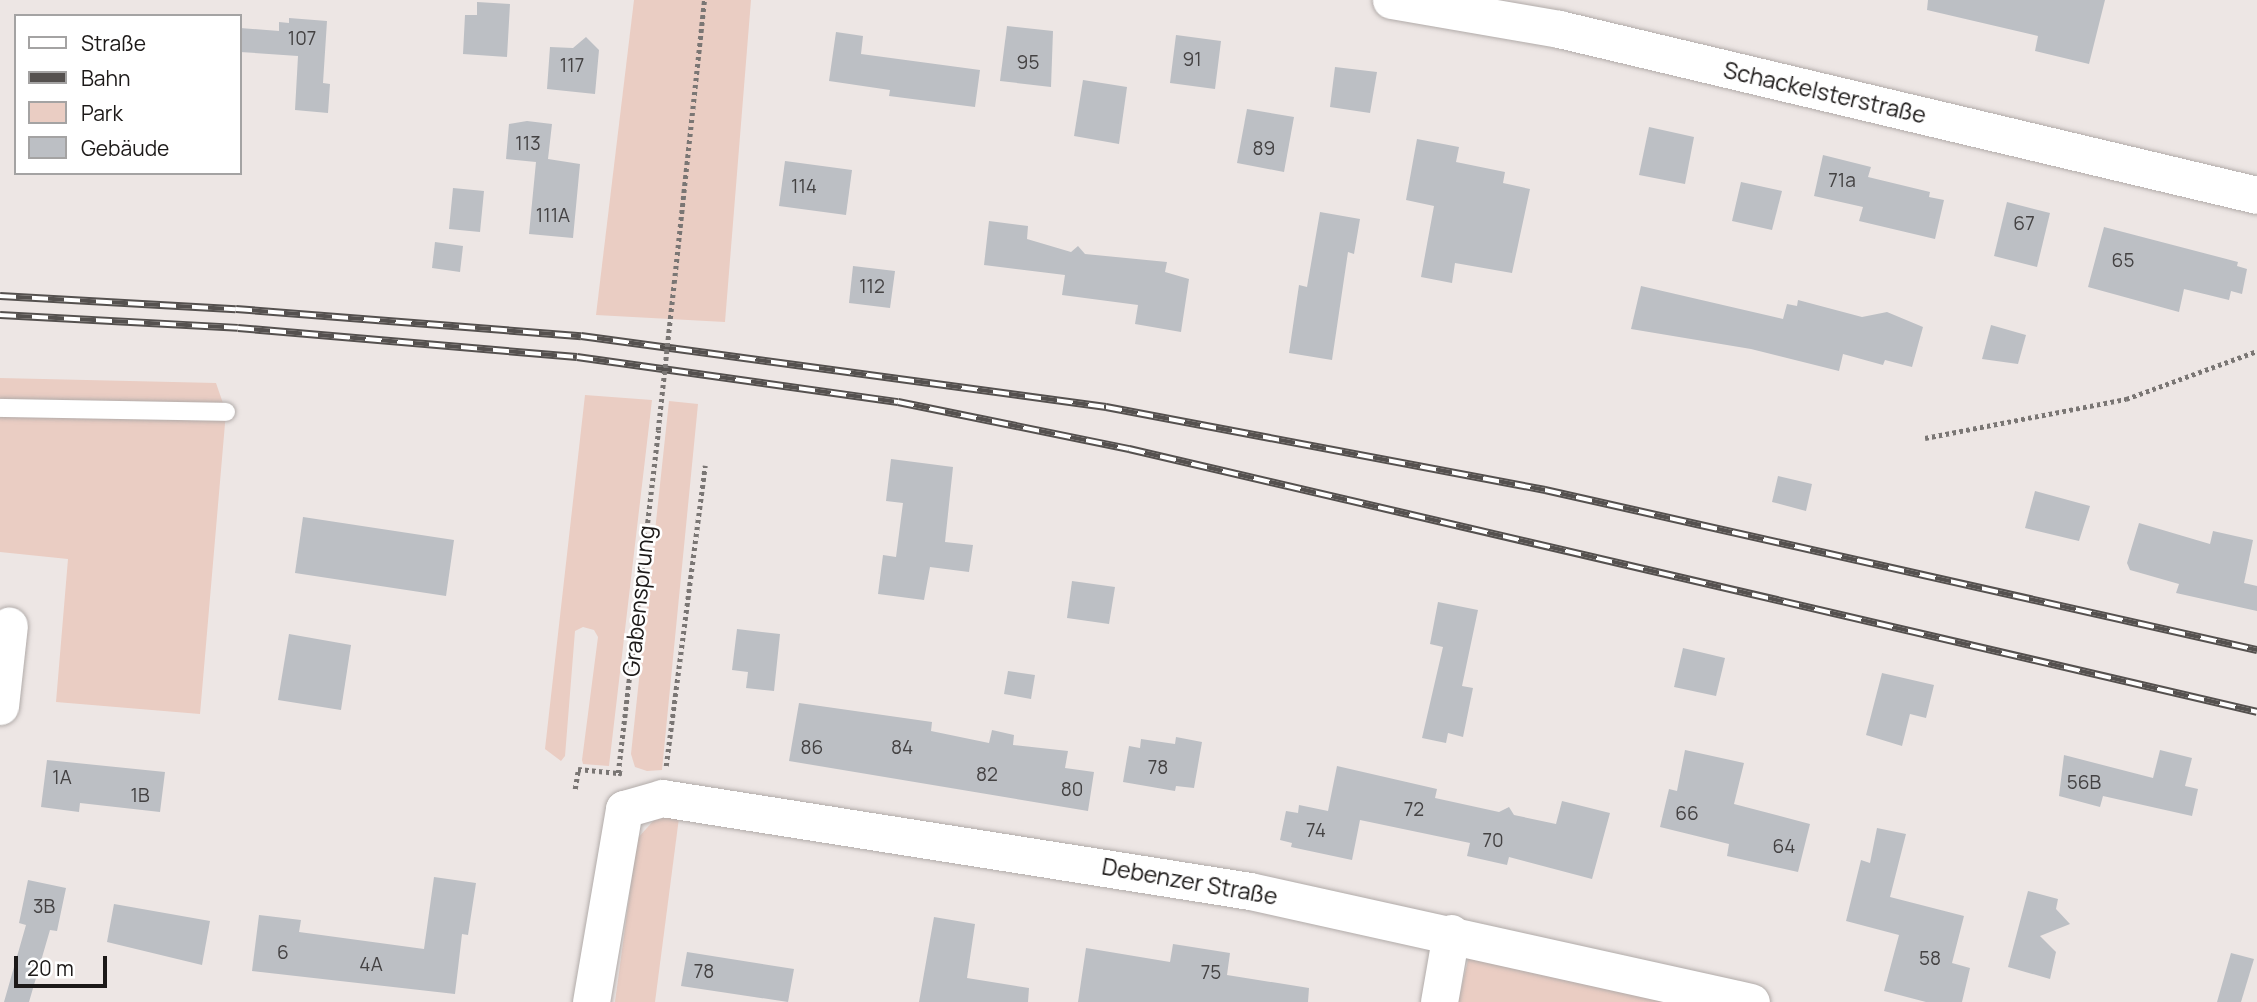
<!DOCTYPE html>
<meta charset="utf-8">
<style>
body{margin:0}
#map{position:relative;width:2257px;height:1002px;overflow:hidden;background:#ede6e4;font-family:Manrope,sans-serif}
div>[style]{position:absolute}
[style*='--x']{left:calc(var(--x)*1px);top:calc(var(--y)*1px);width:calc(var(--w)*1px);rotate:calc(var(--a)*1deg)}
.green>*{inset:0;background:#eacdc3}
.building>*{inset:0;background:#bcbfc4}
.path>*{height:4.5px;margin-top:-2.25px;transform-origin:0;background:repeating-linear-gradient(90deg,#7a7674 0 3.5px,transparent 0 7px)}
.roads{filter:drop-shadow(0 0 2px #b1aba9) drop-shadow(0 0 2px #b1aba9)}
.lane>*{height:18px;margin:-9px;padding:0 9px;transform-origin:9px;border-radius:9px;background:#fff}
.street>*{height:37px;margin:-18.5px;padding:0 18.5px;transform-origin:18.5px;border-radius:18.5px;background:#fff}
.rail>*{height:8px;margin-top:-4px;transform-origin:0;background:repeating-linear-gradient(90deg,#fff 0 16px,#55514f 0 32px);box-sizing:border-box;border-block:2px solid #55514f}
.path-bridge>*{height:4.5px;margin-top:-2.25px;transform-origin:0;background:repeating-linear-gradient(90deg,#7a7674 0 3.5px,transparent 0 7px)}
span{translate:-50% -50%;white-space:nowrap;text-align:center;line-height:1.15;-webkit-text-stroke:5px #fff;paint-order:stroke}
.number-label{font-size:19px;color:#444243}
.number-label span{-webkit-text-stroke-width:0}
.street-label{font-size:23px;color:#1c1918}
.legend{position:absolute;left:14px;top:14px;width:228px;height:161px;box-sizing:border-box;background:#fff;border:2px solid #a4a3a3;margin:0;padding:9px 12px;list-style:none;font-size:21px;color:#1c1918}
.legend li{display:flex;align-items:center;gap:14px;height:35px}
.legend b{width:35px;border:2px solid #a4a3a3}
.scale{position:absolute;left:14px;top:956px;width:93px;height:32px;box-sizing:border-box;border:4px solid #1c1918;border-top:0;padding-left:9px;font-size:21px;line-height:24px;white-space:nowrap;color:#1c1918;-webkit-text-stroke:5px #fff;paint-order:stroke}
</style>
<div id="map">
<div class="green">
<div style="clip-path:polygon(634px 0,751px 0,725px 322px,596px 315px)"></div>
<div style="clip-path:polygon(0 378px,216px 383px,226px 412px,200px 714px,56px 702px,68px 559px,0 552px)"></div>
<div style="clip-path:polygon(585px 395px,652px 400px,609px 766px,583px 764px,582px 760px,598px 637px,594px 630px,583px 627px,575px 631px,565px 756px,561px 761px,545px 749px)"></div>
<div style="clip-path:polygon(669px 401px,698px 404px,662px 770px,647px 771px,635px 767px,631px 754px)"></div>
<div style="clip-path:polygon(680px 810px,655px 1002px,615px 1002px,637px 839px,655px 819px)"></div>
<div style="clip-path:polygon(1471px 948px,1706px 1002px,1458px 1002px)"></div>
</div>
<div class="building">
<div style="clip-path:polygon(1928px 0,2105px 0,2089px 64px,2035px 51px,2038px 36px,1927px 10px)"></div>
<div style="clip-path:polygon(477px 2px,510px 4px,507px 57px,463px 54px,465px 15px,477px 15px)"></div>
<div style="clip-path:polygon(289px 18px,327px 21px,323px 83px,330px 84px,328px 113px,295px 110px,298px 56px,240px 52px,240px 28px,279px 31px,279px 22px,289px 23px)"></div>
<div style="clip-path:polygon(1007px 26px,1053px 31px,1051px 87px,1000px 81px)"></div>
<div style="clip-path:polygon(836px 32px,863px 36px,861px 54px,980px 70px,975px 107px,889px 96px,890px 90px,829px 81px)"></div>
<div style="clip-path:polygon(1176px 35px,1221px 41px,1215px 89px,1170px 83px)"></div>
<div style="clip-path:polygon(586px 37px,599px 50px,595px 94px,547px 89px,550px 47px,573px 48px)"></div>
<div style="clip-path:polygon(1335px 67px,1377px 72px,1370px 113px,1330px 107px)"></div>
<div style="clip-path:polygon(1083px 80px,1127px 87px,1119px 144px,1074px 136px)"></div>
<div style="clip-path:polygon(1247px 109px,1294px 117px,1284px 172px,1237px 163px)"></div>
<div style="clip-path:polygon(527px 121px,552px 124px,548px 159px,580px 164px,573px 238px,529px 234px,536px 162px,506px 159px,509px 124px)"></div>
<div style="clip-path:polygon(1649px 127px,1694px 137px,1685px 184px,1639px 175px)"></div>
<div style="clip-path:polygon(1417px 139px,1459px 147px,1456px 162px,1505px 172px,1503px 183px,1530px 189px,1512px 273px,1455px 263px,1452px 283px,1421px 277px,1434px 206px,1406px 200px)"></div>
<div style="clip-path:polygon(1823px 155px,1871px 167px,1868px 177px,1930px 192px,1929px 197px,1944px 200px,1935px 239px,1859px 221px,1863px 207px,1814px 196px)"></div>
<div style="clip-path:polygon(785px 161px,852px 170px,846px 215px,779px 206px)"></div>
<div style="clip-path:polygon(1741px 182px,1782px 191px,1772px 230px,1732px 221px)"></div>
<div style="clip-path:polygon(453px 188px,484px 191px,480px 232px,449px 229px)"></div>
<div style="clip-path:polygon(2007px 202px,2050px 213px,2037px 267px,1994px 256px)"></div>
<div style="clip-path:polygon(1320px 212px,1360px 219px,1354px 254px,1348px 252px,1332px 360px,1289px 353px,1299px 285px,1307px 287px)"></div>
<div style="clip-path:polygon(989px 221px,1028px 226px,1027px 239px,1071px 252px,1078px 246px,1085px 254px,1167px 262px,1165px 272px,1189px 279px,1181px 332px,1135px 324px,1138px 305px,1062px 295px,1065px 275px,984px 265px)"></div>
<div style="clip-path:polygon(2104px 227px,2238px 262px,2237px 266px,2247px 269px,2242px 294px,2231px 291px,2229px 300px,2184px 289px,2179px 312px,2088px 287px)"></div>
<div style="clip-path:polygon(435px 242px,463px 246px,460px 272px,432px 268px)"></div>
<div style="clip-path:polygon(853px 266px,895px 271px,890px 308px,849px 303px)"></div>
<div style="clip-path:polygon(1641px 286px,1783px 319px,1787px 304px,1797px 306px,1798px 300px,1862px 317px,1887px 312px,1923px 327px,1912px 367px,1885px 360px,1883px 365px,1843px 354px,1839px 371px,1751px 349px,1631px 329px)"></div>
<div style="clip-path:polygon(1991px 325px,2026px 335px,2018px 364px,1982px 359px)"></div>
<div style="clip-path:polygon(891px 459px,953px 467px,945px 542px,973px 545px,969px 572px,930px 567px,924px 600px,878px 594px,883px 555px,896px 557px,903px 503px,886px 501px)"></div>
<div style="clip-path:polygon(1778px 476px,1812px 484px,1806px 511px,1772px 502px)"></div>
<div style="clip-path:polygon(2035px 491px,2090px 506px,2079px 541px,2025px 528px)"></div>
<div style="clip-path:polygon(303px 517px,454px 540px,446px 596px,295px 573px)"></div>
<div style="clip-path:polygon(2139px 523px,2210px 544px,2213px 531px,2253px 540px,2244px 583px,2257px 586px,2257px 611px,2176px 593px,2179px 584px,2130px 570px,2127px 563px)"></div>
<div style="clip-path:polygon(1072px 581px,1115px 587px,1109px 624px,1067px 618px)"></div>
<div style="clip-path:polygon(1438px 602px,1478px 610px,1462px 686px,1473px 688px,1463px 737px,1448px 733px,1446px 743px,1422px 738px,1443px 647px,1430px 644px)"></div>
<div style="clip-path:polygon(737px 629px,780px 634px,774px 691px,746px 688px,748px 672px,732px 670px)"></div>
<div style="clip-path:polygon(289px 634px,351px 645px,341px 710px,278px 700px)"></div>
<div style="clip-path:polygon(1683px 648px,1725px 658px,1716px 696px,1674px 687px)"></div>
<div style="clip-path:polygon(1008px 671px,1035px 675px,1031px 699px,1004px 694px)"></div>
<div style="clip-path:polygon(1882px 673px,1934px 685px,1926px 718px,1910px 714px,1902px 746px,1866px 735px)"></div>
<div style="clip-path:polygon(799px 703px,932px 722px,931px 731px,989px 743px,992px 730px,1014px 735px,1013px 745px,1068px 751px,1065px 768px,1094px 772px,1088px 811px,789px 761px)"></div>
<div style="clip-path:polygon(1176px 737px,1202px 742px,1194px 788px,1176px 786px,1175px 791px,1123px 782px,1129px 746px,1140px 748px,1141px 739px,1175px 744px)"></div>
<div style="clip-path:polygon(1685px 750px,1744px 763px,1734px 804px,1810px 824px,1798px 872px,1727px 856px,1729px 844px,1660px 827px,1669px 789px,1677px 791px)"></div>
<div style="clip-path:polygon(2160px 750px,2192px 758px,2185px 786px,2198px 789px,2192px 816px,2103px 796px,2100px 807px,2059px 796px,2064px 755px,2153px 778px)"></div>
<div style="clip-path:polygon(47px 760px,165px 772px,160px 812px,80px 803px,79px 812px,41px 807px)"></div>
<div style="clip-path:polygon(1337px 766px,1437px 789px,1435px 798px,1499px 812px,1509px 807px,1514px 815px,1556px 824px,1562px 801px,1610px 813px,1592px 879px,1509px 857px,1507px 865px,1467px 856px,1470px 843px,1360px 820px,1352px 860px,1291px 847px,1292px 843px,1280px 840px,1286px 811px,1298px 813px,1299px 805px,1328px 811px)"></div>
<div style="clip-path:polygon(1877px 828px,1906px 834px,1890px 897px,1964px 916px,1952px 963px,1970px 968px,1962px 1002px,1926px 1002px,1884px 991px,1899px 935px,1846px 921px,1861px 860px,1870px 863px)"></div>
<div style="clip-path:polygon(434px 877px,476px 883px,468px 935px,462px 934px,455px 994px,252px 971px,259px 915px,301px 920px,299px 932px,424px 949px)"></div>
<div style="clip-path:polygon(28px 880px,66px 888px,57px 931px,50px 930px,29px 1002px,4px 1002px,26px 925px,19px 923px)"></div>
<div style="clip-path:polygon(2028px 891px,2058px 899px,2056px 909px,2070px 924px,2040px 936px,2056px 952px,2050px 979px,2008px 967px)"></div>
<div style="clip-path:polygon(114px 904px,210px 921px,202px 965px,107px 942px)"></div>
<div style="clip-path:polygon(934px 917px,975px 924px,967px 978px,1029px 988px,1028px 1002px,919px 1002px)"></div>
<div style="clip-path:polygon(1173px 944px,1230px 953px,1227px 975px,1309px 988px,1308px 1002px,1078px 1002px,1086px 948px,1170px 962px)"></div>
<div style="clip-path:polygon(687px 952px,794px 969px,788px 1002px,681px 986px)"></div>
<div style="clip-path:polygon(2231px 953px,2254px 959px,2241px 1002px,2217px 1002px)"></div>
</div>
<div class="path">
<div style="--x:674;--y:283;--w:285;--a:-83.9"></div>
<div style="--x:1925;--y:438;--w:205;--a:-11"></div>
<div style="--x:2126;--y:399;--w:140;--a:-20.1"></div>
<div style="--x:666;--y:766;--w:303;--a:-82.6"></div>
<div style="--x:622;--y:774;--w:4;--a:-166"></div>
<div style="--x:618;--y:773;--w:345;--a:-83.3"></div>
<div style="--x:575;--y:789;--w:20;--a:-81"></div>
<div style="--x:578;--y:769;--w:40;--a:5.7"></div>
</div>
<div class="roads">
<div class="lane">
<div style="--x:0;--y:408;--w:226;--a:1"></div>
</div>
<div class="street">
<div style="--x:1391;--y:0;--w:170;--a:9.8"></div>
<div style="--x:1559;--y:29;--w:717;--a:13.38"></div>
<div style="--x:0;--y:706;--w:81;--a:-83.7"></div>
<div style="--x:591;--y:1002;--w:196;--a:-80.3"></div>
<div style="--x:624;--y:809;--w:40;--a:-16"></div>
<div style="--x:662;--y:798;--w:595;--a:8.99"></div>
<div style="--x:1250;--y:891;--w:513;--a:12.49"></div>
<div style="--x:1439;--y:1002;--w:70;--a:-80.1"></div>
</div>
</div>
<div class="rail">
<div style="--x:0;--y:296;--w:236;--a:3.2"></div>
<div style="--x:236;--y:309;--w:346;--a:4.5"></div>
<div style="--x:581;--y:336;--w:530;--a:7.7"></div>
<div style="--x:1106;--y:407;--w:447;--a:10.7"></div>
<div style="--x:1545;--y:490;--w:730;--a:12.67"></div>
<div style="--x:0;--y:315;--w:238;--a:3.1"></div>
<div style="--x:238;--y:328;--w:340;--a:4.9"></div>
<div style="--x:577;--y:357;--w:324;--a:8"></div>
<div style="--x:898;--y:402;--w:236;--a:11.5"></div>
<div style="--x:1129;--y:449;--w:1158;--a:13.12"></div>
</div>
<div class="path-bridge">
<div style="--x:658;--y:430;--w:148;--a:-83.8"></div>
</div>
<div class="number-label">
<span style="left:302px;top:39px">107</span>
<span style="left:1192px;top:60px">91</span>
<span style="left:1028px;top:63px">95</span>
<span style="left:572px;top:66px">117</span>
<span style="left:528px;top:144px">113</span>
<span style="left:1264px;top:149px">89</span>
<span style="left:1842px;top:181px">71a</span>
<span style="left:804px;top:187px">114</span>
<span style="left:553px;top:216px">111A</span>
<span style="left:2024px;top:224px">67</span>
<span style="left:2123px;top:261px">65</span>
<span style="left:872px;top:287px">112</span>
<span style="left:812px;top:748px">86</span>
<span style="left:902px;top:748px">84</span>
<span style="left:1158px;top:768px">78</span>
<span style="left:987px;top:775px">82</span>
<span style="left:62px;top:778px">1A</span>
<span style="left:2084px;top:783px">56B</span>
<span style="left:1072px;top:790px">80</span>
<span style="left:140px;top:796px">1B</span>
<span style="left:1414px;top:810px">72</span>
<span style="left:1687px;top:814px">66</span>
<span style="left:1316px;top:831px">74</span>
<span style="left:1493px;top:841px">70</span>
<span style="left:1784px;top:847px">64</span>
<span style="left:44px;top:907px">3B</span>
<span style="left:283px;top:953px">6</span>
<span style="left:1930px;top:959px">58</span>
<span style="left:371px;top:965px">4A</span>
<span style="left:704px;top:972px">78</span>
<span style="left:1211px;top:973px">75</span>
</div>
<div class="street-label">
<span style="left:1825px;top:92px;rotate:13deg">Schackelsterstraße</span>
<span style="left:638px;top:601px;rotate:-84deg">Grabensprung</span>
<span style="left:1190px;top:881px;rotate:10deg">Debenzer Straße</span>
</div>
<ul class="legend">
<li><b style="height:9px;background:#fff"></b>Straße</li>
<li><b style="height:9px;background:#55514f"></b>Bahn</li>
<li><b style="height:19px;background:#eacdc3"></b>Park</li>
<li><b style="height:19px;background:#bcbfc4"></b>Gebäude</li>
</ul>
<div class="scale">20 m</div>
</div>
